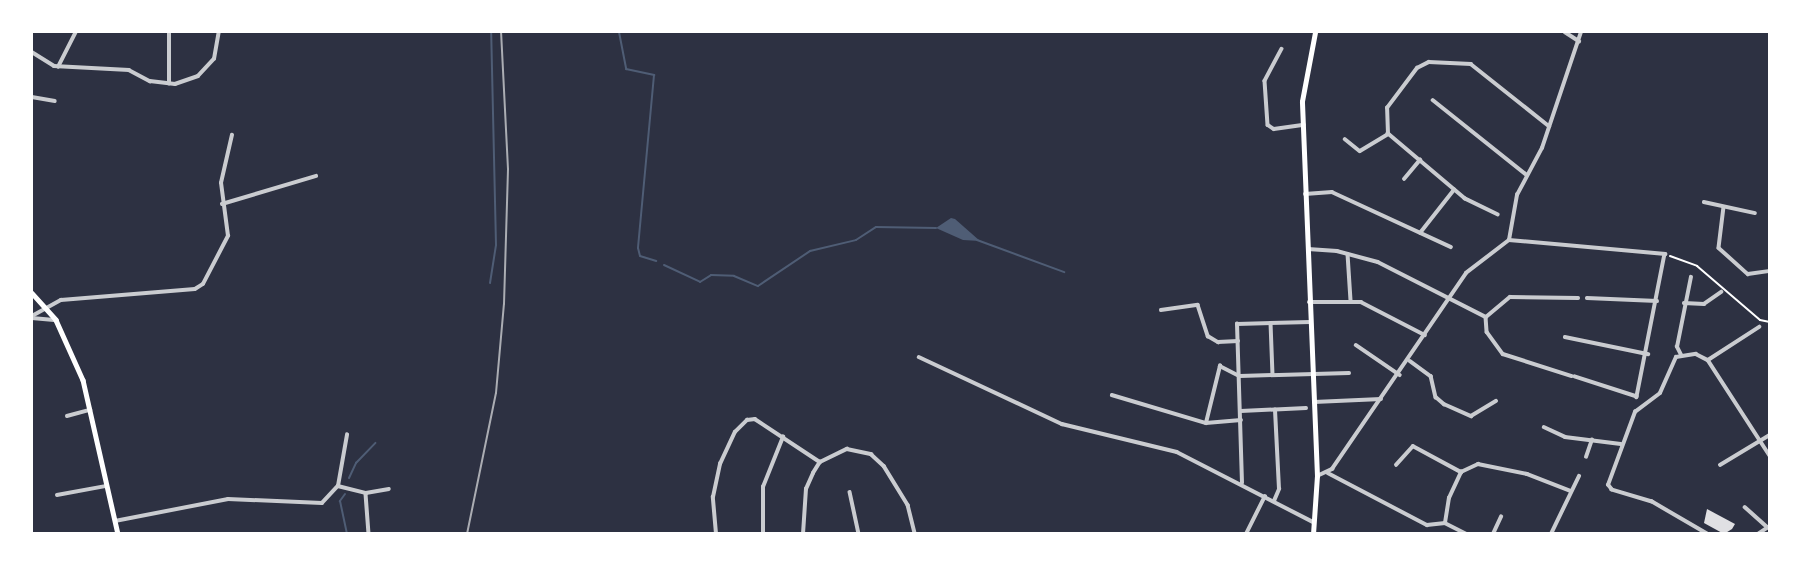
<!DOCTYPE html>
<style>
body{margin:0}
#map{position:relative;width:1801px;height:565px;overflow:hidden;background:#2d3142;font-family:Barlow,sans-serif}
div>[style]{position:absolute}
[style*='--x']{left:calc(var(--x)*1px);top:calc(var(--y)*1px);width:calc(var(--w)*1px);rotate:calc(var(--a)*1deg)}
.water>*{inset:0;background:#4f5d75}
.stream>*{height:2px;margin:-1px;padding:0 1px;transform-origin:1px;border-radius:1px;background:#4f5d75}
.building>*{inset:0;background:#e0e0e3}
.path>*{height:2px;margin:-1px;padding:0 1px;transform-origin:1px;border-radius:1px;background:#fff}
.minor>*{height:3.5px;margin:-1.75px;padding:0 1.75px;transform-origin:1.75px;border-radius:1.75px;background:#caccd0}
.secondary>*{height:4.5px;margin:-2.25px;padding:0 2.25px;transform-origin:2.25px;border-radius:2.25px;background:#fff}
.primary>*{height:5px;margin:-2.5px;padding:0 2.5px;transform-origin:2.5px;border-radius:2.5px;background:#fff}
.tram>*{height:2px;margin:-1px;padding:0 1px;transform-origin:1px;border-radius:1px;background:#abadb3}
span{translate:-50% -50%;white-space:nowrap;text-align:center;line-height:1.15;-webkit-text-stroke:6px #fff;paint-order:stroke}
.frame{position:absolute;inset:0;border:33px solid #fff;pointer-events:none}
</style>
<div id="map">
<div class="water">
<div style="clip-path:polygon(951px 218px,955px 219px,980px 241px,963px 240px,936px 228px)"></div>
</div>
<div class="stream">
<div style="--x:619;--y:32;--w:38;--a:79"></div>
<div style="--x:626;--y:69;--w:29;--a:12"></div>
<div style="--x:654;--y:75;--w:174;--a:95.3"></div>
<div style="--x:638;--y:248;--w:8;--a:76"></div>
<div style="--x:640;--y:256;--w:17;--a:17"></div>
<div style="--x:977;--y:240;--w:93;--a:20.2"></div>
<div style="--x:664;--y:265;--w:40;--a:25"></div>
<div style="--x:700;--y:282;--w:13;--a:-32"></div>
<div style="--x:711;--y:275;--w:23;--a:2"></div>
<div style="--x:734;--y:276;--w:26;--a:23"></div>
<div style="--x:758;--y:286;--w:63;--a:-33.9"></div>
<div style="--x:810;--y:251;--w:47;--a:-13.4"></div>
<div style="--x:856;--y:240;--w:24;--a:-33"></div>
<div style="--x:876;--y:227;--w:60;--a:1"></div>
<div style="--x:490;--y:283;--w:38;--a:-81"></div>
<div style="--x:496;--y:245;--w:213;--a:-91.3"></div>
<div style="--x:349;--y:478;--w:17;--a:-65"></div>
<div style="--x:356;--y:463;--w:28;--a:-46"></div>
<div style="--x:345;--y:494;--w:9;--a:126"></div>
<div style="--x:340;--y:501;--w:34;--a:78"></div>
</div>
<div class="building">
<div style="clip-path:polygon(1707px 509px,1735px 524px,1732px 529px,1724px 534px,1704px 523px)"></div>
</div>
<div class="path">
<div style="--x:1670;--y:256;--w:29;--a:20"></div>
<div style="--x:1697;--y:266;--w:83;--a:40.6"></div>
<div style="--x:1760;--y:320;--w:10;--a:11"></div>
</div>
<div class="minor">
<div style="--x:1565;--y:32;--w:17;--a:33"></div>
<div style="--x:1282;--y:49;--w:36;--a:118"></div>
<div style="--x:1265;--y:81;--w:44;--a:86.1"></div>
<div style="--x:1268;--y:125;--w:7;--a:34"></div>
<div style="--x:1274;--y:129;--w:30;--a:-8"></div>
<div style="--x:32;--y:52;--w:26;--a:32"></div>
<div style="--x:54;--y:66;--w:75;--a:3.1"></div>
<div style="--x:129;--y:70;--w:24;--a:28"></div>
<div style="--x:150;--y:81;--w:25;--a:7"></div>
<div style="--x:175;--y:84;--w:24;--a:-19"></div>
<div style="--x:198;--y:76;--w:23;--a:-47"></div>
<div style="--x:214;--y:59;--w:27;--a:-80"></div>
<div style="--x:58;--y:67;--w:39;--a:-63"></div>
<div style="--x:169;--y:84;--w:52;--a:-90"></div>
<div style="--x:32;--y:97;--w:23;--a:10"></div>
<div style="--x:1433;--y:100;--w:120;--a:38.6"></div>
<div style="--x:1345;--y:139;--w:19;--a:39"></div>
<div style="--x:1360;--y:151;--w:33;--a:-31"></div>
<div style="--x:1404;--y:179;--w:25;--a:-50"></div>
<div style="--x:1305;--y:194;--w:27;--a:-4"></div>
<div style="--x:1332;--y:192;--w:131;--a:24.8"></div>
<div style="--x:1704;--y:202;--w:52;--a:12.2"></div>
<div style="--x:222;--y:204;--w:98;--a:-16.6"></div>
<div style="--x:1724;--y:207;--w:41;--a:97"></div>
<div style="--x:1719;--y:248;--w:39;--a:42"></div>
<div style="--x:1748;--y:274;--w:22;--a:-8"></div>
<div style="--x:1498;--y:215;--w:37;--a:-154"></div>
<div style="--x:1465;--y:199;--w:101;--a:-139.8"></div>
<div style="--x:1388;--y:134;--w:26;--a:-92"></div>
<div style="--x:1387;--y:108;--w:50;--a:-53.1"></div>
<div style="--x:1417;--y:68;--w:13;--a:-27"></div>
<div style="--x:1429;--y:62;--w:42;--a:2.7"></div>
<div style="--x:1471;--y:64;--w:100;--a:38.5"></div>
<div style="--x:1420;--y:233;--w:55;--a:-51.7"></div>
<div style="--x:1509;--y:240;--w:157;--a:5.1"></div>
<div style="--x:1665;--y:254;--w:146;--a:101.1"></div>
<div style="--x:1637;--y:397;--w:65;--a:-162.1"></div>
<div style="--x:1308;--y:249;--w:29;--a:4"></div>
<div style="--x:1337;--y:251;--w:42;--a:15"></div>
<div style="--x:1378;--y:262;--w:121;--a:27"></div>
<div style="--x:1348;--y:254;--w:47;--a:86.3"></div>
<div style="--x:1587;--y:298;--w:70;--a:2.5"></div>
<div style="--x:1309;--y:302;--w:52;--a:0"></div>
<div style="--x:1361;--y:302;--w:72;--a:27.3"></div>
<div style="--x:1684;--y:303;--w:20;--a:3"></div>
<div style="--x:1704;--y:304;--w:21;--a:-35"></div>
<div style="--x:1161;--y:310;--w:37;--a:-8"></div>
<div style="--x:1198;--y:305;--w:33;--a:72"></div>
<div style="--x:1208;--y:336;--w:12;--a:31"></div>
<div style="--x:1218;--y:342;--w:20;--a:-3"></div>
<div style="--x:32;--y:316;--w:33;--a:-29"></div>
<div style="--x:61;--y:300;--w:134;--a:-4.7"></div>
<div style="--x:195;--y:289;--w:9;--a:-32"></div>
<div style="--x:203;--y:284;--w:54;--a:-62.5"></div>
<div style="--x:228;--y:236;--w:53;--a:-97.5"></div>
<div style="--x:221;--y:183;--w:49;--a:-77.1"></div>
<div style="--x:1486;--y:317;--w:15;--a:86"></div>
<div style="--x:1487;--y:332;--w:27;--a:54"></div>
<div style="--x:1503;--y:354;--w:72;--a:17.7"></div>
<div style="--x:1486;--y:317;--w:31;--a:-40"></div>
<div style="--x:1510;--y:297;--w:68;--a:0.8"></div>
<div style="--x:32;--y:318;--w:22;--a:5"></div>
<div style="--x:1271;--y:323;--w:52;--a:87.8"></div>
<div style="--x:1565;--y:337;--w:85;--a:11.6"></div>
<div style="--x:1356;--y:345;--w:53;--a:34.3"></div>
<div style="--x:1681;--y:355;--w:9;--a:-117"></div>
<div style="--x:1677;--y:347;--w:71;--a:-78.7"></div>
<div style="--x:919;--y:357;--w:158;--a:25.1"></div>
<div style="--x:1062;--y:424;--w:118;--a:13.7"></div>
<div style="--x:1177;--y:452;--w:153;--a:27.2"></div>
<div style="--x:1708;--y:360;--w:61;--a:-32.9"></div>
<div style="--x:1410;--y:361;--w:26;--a:36"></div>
<div style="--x:1431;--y:376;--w:22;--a:77"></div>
<div style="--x:1436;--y:397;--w:11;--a:41"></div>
<div style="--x:1444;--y:404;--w:30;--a:24"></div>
<div style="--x:1471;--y:416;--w:29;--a:-31"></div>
<div style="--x:1112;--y:395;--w:98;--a:16.6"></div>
<div style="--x:1206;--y:423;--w:35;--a:-5"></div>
<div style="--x:1314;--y:402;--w:67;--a:-2.6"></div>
<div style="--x:1241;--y:411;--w:65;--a:-2.6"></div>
<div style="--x:67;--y:416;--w:24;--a:-15"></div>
<div style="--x:1206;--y:423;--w:59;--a:-76.2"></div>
<div style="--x:1220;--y:366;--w:22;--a:27"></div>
<div style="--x:1240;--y:376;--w:109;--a:-1.6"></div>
<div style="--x:1544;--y:427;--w:23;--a:25"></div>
<div style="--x:1565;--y:437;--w:56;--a:7.1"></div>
<div style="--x:1586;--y:457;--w:18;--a:-71"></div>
<div style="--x:1396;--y:465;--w:25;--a:-48"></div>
<div style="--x:1413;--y:446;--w:55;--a:28.4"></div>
<div style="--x:1720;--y:465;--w:58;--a:-31"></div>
<div style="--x:1328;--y:473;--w:112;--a:27.7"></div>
<div style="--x:1427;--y:525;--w:18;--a:-6"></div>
<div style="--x:1317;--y:476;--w:17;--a:-25"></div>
<div style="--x:1332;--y:469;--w:237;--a:-55.6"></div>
<div style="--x:1466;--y:273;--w:54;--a:-37.5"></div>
<div style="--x:1509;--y:240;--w:46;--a:-79.9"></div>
<div style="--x:1517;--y:195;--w:53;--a:-62"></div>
<div style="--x:1542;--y:148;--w:122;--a:-71.4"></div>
<div style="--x:1242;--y:483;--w:159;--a:-91.8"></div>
<div style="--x:1237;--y:324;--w:73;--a:-1.6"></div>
<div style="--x:338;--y:486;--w:29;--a:14"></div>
<div style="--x:366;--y:493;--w:23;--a:-10"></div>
<div style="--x:850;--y:492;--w:43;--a:77.9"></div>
<div style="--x:366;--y:494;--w:40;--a:85.7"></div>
<div style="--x:57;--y:495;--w:50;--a:-10.4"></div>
<div style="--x:1274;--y:501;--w:13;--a:-67"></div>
<div style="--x:1279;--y:489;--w:79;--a:-92.9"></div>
<div style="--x:1745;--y:507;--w:30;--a:42"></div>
<div style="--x:115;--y:521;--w:115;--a:-11"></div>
<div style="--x:228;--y:499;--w:94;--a:2.4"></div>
<div style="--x:322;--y:503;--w:23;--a:-47"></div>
<div style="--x:338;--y:486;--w:52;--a:-80"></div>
<div style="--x:1445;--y:523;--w:25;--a:-81"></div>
<div style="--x:1449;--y:498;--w:29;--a:-65"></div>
<div style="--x:1461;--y:472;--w:19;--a:-25"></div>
<div style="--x:1478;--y:464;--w:50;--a:11.5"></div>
<div style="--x:1527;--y:474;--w:47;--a:21.1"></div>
<div style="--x:1445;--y:523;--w:25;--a:27"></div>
<div style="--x:716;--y:534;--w:37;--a:-95"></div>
<div style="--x:713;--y:497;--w:34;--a:-78"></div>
<div style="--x:720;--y:464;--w:35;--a:-65"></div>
<div style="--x:735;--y:432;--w:17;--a:-45"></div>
<div style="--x:747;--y:420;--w:8;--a:-7"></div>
<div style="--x:755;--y:419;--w:78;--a:33.5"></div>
<div style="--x:763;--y:534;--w:47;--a:-90"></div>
<div style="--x:763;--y:487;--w:54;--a:-68.2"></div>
<div style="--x:803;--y:534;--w:45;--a:-86.2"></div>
<div style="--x:806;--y:489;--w:17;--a:-66"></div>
<div style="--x:813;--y:473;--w:13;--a:-58"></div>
<div style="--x:820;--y:462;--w:30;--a:-26"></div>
<div style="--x:847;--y:449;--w:25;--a:12"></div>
<div style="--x:871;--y:454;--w:18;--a:43"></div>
<div style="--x:884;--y:466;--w:46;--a:58.4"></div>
<div style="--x:908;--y:505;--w:30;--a:76"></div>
<div style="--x:1246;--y:534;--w:42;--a:-63.4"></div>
<div style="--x:1493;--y:534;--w:19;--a:-65"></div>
<div style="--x:1551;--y:534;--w:64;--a:-64.2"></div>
<div style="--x:1707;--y:534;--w:64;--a:-149.8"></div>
<div style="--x:1652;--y:502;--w:42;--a:-163.3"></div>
<div style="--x:1612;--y:490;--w:6;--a:-129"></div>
<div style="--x:1608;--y:485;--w:78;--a:-69.7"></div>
<div style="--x:1635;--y:412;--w:31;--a:-37"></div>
<div style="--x:1660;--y:393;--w:39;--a:-66"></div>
<div style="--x:1676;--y:357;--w:20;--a:-9"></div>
<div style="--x:1696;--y:354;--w:13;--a:27"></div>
<div style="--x:1708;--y:360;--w:114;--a:57.1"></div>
<div style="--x:1758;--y:534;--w:14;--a:-34"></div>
</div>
<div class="secondary">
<div style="--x:32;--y:293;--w:36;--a:48"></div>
<div style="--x:56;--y:320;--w:66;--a:65.8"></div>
<div style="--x:83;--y:380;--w:158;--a:77.2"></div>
</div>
<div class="primary">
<div style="--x:1313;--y:534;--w:58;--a:-86.1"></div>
<div style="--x:1317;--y:476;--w:375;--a:-92.3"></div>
<div style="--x:1302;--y:101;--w:70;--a:-79.3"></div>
</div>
<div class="tram">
<div style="--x:467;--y:534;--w:144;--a:-78.4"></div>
<div style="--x:496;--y:393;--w:89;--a:-84.9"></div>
<div style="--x:504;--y:304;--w:135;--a:-88.3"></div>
<div style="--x:508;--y:169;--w:137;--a:-92.9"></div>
</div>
<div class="frame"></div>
</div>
